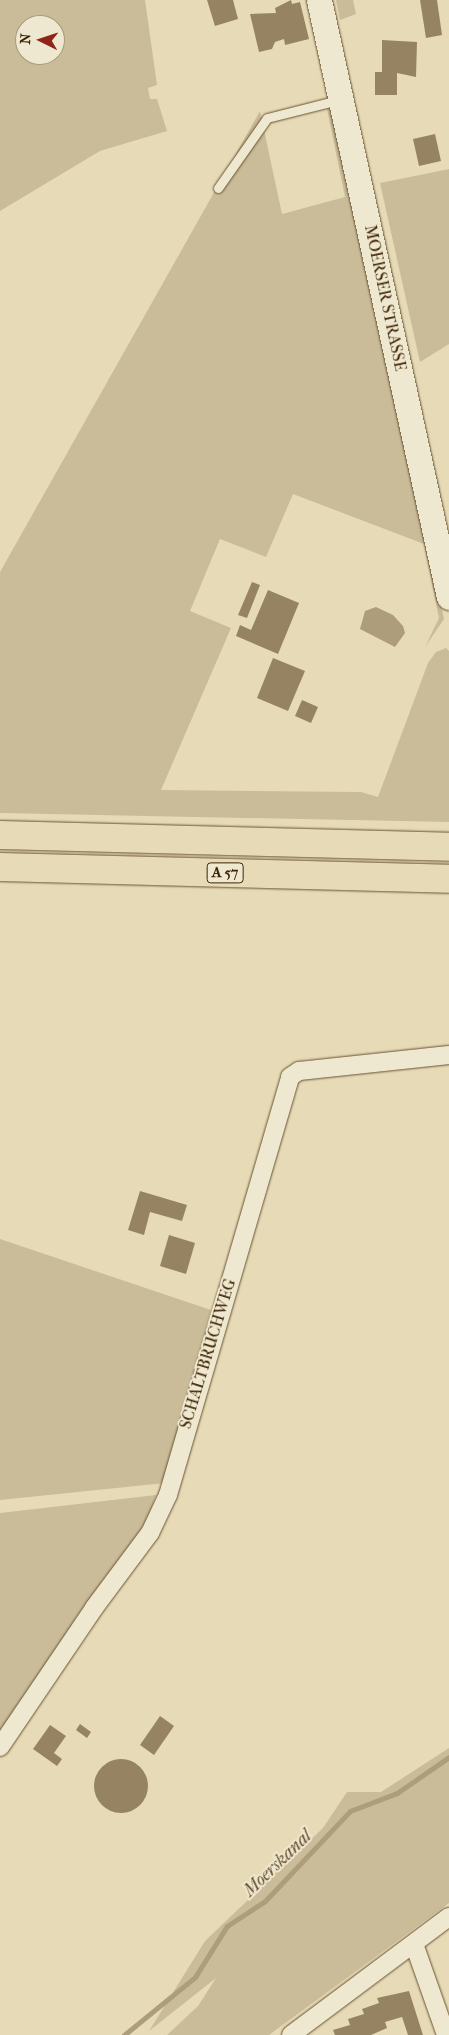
<!DOCTYPE html>
<style>
body{margin:0}
#map{position:relative;width:449px;height:2035px;overflow:hidden;background:#e7dbb7;font-family:"IM FELL French Canon",serif}
div>[style]{position:absolute}
[style*='--x']{left:calc(var(--x)*1px);top:calc(var(--y)*1px);width:calc(var(--w)*1px);rotate:calc(var(--a)*1deg)}
.green>*{inset:0;background:#cabc99}
.water>*{inset:0;background:#ae9d7a}
.stream>*{height:5px;margin:-2.5px;padding:0 2.5px;transform-origin:2.5px;border-radius:2.5px;background:#ae9d7a}
.building>*{inset:0;background:#968361}
.round{border-radius:50%}
.roads{filter:drop-shadow(0 0 1px #685231) drop-shadow(0 0 1px #685231)}
.lane>*{height:9px;margin:-4.5px;padding:0 4.5px;transform-origin:4.5px;border-radius:4.5px;background:#efe8d0}
.street>*{height:18px;margin:-9px;padding:0 9px;transform-origin:9px;border-radius:9px;background:#efe8d0}
.secondary>*{height:25px;margin:-12.5px;padding:0 12.5px;transform-origin:12.5px;border-radius:12.5px;background:#efe8d0}
.highway>*{height:28px;margin:-14px;padding:0 14px;transform-origin:14px;border-radius:14px;background:#e7dbb7}
span{translate:-50% -50%;white-space:nowrap;text-align:center;line-height:1.15;-webkit-text-stroke:4px #efe8d0;paint-order:stroke}
.shield-label span{padding:1px 4px;background:#efe8d0;border:1px solid;border-radius:4px;-webkit-text-stroke-width:0}
.shield-label{font-size:15px;color:#3e2404;font-weight:700}
.street-label{font-size:16px;color:#3e2404}
.water-label{font-size:18px;color:#604827;font-style:italic}
.north{position:absolute;left:15px;top:15px;width:50px;height:50px;box-sizing:border-box;background:#efe8d0;border:1px solid #a89a7e;border-radius:50%;rotate:274deg;font-size:14px;font-weight:700;line-height:20px;text-align:center;color:#3e2404}
.north::after{content:'';display:block;margin:auto;width:18px;height:22px;background:#8f2418;clip-path:polygon(50% 0,100% 100%,50% 72%,0 100%)}
</style>
<div id="map">
<div class="green">
<div style="clip-path:polygon(evenodd,0 0,145px 0,157px 85px,148px 88px,150px 99px,157px 99px,167px 131px,100px 151px,0 211px,0 0,25px 25px,55px 25px,55px 55px,25px 55px,25px 25px)"></div>
<div style="clip-path:polygon(336px 0,353px 0,356px 14px,340px 20px)"></div>
<div style="clip-path:polygon(333px 108px,444px 619px,425px 647px,439px 618px,424px 544px,293px 494px,266px 557px,220px 539px,190px 611px,231px 628px,161px 790px,361px 792px,378px 797px,428px 663px,436px 652px,446px 648px,449px 651px,449px 822px,0 813px,0 572px,260px 111px,282px 214px,345px 197px,327px 109px)"></div>
<div style="clip-path:polygon(449px 169px,449px 344px,420px 362px,380px 183px)"></div>
<div style="clip-path:polygon(0 1239px,211px 1310px,165px 1483px,0 1500px)"></div>
<div style="clip-path:polygon(156px 1495px,146px 1524px,0 1737px,0 1513px)"></div>
<div style="clip-path:polygon(449px 1748px,449px 1903px,269px 2035px,167px 2035px,198px 2006px,216px 1978px,149px 2031px,205px 1941px,323px 1828px,347px 1792px,381px 1792px)"></div>
</div>
<div class="water">
<div style="clip-path:polygon(376px 607px,393px 615px,403px 626px,405px 633px,395px 647px,360px 629px,365px 611px)"></div>
</div>
<div class="stream">
<div style="--x:124;--y:2035;--w:92;--a:-39.2"></div>
<div style="--x:195;--y:1977;--w:60;--a:-57.9"></div>
<div style="--x:227;--y:1926;--w:45;--a:-33.3"></div>
<div style="--x:265;--y:1901;--w:124;--a:-46.6"></div>
<div style="--x:350;--y:1811;--w:50;--a:-21"></div>
<div style="--x:397;--y:1793;--w:63;--a:-34.7"></div>
</div>
<div class="building">
<div style="clip-path:polygon(207px 0,233px 0,238px 19px,215px 26px)"></div>
<div style="clip-path:polygon(291px 0,292px 4px,300px 2px,309px 39px,285px 45px,284px 39px,275px 42px,272px 49px,259px 52px,250px 14px,276px 13px,275px 8px)"></div>
<div style="clip-path:polygon(420px 0,437px 0,442px 35px,426px 38px)"></div>
<div style="clip-path:polygon(382px 40px,417px 42px,416px 77px,397px 73px,397px 95px,375px 95px,375px 72px,382px 72px)"></div>
<div style="clip-path:polygon(435px 134px,441px 161px,419px 166px,413px 139px)"></div>
<div style="clip-path:polygon(252px 582px,260px 585px,247px 618px,238px 615px)"></div>
<div style="clip-path:polygon(268px 590px,299px 603px,278px 654px,236px 636px,240px 625px,251px 630px)"></div>
<div style="clip-path:polygon(273px 658px,305px 671px,288px 711px,257px 698px)"></div>
<div style="clip-path:polygon(302px 700px,318px 707px,311px 723px,295px 716px)"></div>
<div style="clip-path:polygon(140px 1191px,187px 1205px,182px 1221px,150px 1212px,144px 1235px,128px 1230px)"></div>
<div style="clip-path:polygon(169px 1235px,195px 1243px,186px 1274px,160px 1266px)"></div>
<div style="clip-path:polygon(160px 1716px,174px 1726px,154px 1755px,140px 1745px)"></div>
<div style="clip-path:polygon(80px 1724px,91px 1732px,87px 1738px,76px 1730px)"></div>
<div style="clip-path:polygon(50px 1725px,66px 1736px,54px 1753px,62px 1759px,57px 1766px,33px 1749px)"></div>
<div class="round" style="left:94px;top:1759px;width:54px;height:54px"></div>
<div style="clip-path:polygon(409px 1991px,423px 2035px,408px 2035px,402px 2017px,385px 2022px,387px 2028px,371px 2035px,335px 2035px,333px 2030px,350px 2025px,348px 2019px,364px 2014px,362px 2009px,379px 2003px,377px 1998px)"></div>
</div>
<div class="roads">
<div class="lane">
<div style="--x:218;--y:188;--w:85;--a:-55"></div>
<div style="--x:267;--y:118;--w:73;--a:-14.2"></div>
</div>
<div class="street">
<div style="--x:0;--y:1747;--w:168;--a:-55.9"></div>
<div style="--x:94;--y:1608;--w:94;--a:-53.3"></div>
<div style="--x:150;--y:1533;--w:42;--a:-64.7"></div>
<div style="--x:168;--y:1495;--w:435;--a:-73.7"></div>
<div style="--x:290;--y:1077;--w:11;--a:-34"></div>
<div style="--x:299;--y:1071;--w:151;--a:-6.1"></div>
<div style="--x:414;--y:1944;--w:96;--a:70.6"></div>
<div style="--x:291;--y:2035;--w:197;--a:-36.8"></div>
</div>
<div class="secondary">
<div style="--x:319;--y:0;--w:611;--a:77.72"></div>
</div>
<div class="highway">
<div style="--x:0;--y:835;--w:449;--a:1.5"></div>
<div style="--x:0;--y:867;--w:449;--a:1.5"></div>
</div>
</div>
<div class="shield-label">
<span style="left:225px;top:873px">A 57</span>
</div>
<div class="street-label">
<span style="left:385px;top:298px;rotate:78deg">MOERSER STRASSE</span>
<span style="left:208px;top:1354px;rotate:-73deg">SCHALTBRUCHWEG</span>
</div>
<div class="water-label">
<span style="left:278px;top:1864px;rotate:-44deg">Moerskanal</span>
</div>
<div class="north">N</div>
</div>
